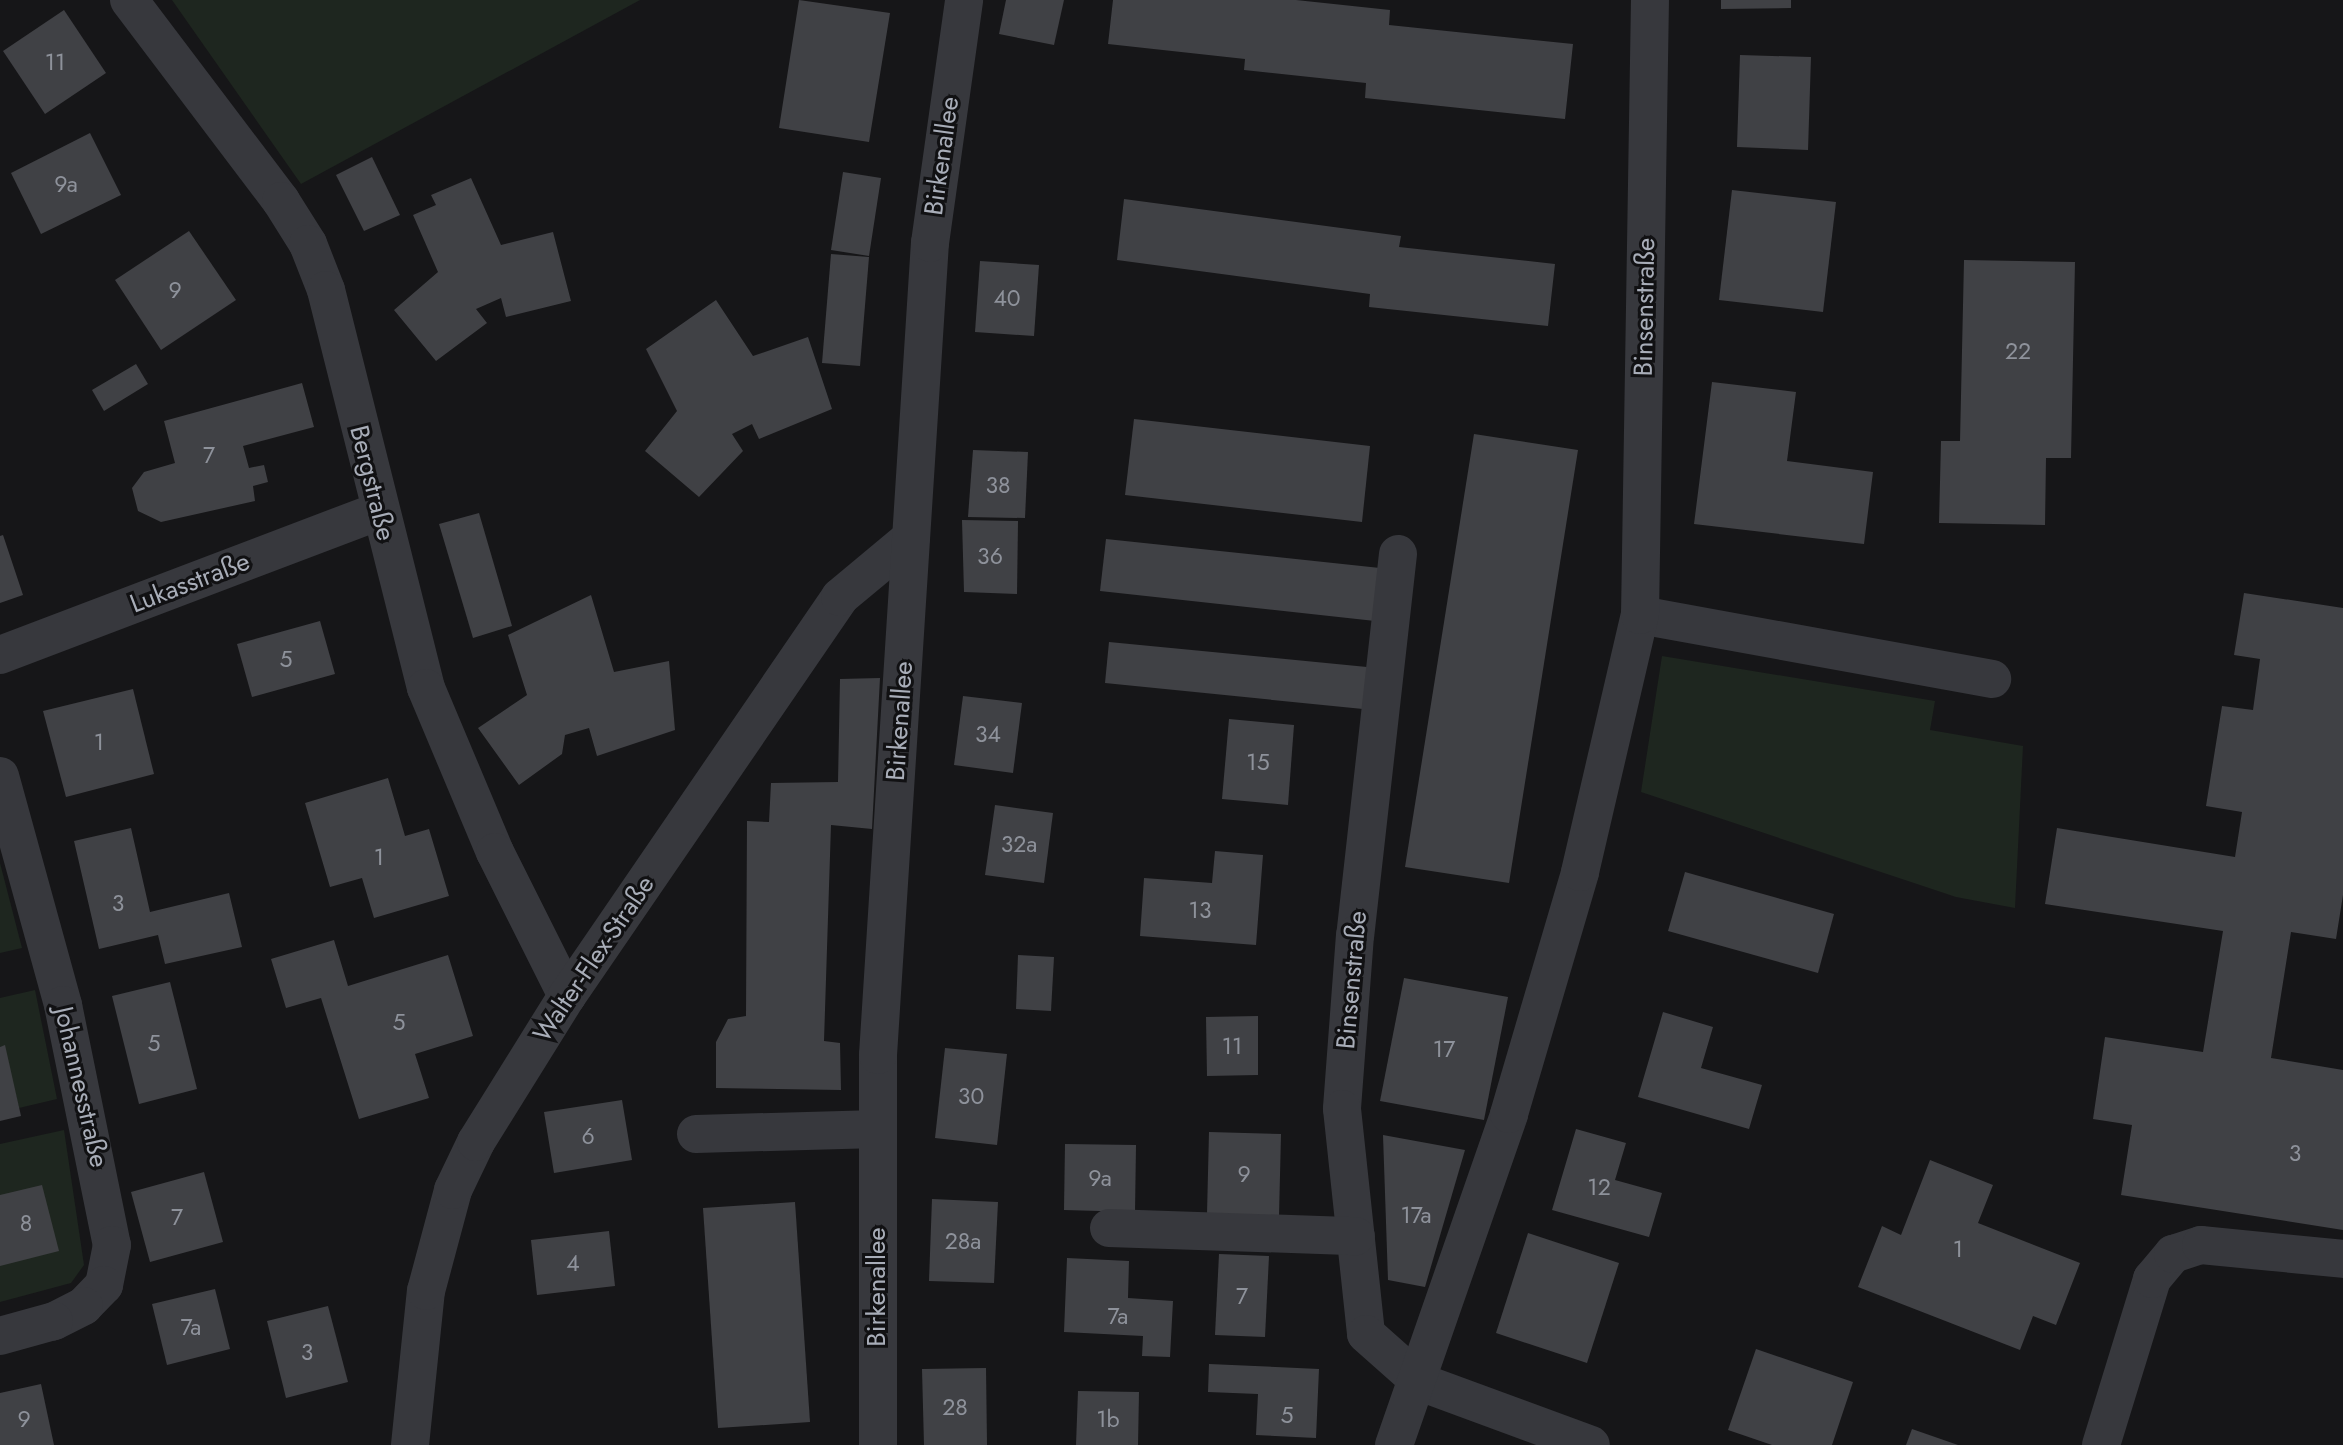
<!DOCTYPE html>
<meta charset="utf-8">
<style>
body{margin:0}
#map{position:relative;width:2343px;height:1445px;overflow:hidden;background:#161618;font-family:Jost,sans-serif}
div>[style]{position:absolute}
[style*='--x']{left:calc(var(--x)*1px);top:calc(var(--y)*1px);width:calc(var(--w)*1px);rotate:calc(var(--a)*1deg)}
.green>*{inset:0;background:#1e261f}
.building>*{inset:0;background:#404145}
.minor>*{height:38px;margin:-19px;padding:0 19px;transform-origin:19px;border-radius:19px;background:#37383d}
span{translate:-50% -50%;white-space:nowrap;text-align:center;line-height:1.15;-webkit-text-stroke:6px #111113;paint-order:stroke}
.number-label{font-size:23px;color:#8e929b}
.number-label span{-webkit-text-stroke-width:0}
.street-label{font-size:26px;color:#a8adb8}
</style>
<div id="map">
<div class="green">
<div style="clip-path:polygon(172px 0,640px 0,301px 184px)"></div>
<div style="clip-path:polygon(1662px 656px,1935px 701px,1930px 730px,2023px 746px,2015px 908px,1956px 897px,1641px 792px)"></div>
<div style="clip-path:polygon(0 863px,22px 948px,0 953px)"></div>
<div style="clip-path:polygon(35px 990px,57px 1099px,19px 1108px,4px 1046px,0 1047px,0 998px)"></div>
<div style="clip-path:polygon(64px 1130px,84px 1265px,71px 1283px,0 1302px,0 1144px)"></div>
</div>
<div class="building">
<div style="clip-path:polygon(799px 0,890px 13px,869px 142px,779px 128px)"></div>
<div style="clip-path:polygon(1006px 0,1064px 0,1054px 45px,999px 34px)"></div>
<div style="clip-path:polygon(1113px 0,1296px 0,1390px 10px,1389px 25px,1573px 44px,1565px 119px,1365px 98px,1366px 83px,1244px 70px,1245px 59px,1108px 44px)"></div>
<div style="clip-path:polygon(1721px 0,1791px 0,1791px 8px,1721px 9px)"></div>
<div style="clip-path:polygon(64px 10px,106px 73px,45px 114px,3px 51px)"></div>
<div style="clip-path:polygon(1740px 55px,1811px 57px,1808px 150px,1737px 147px)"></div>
<div style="clip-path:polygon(90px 133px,121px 195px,41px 234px,11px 173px)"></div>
<div style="clip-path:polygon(372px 157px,400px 215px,364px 231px,336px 175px)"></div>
<div style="clip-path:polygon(843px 172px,881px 178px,869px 256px,831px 250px)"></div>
<div style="clip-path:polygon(471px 178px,501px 245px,553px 232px,571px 301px,506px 317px,501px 298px,476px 309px,487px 323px,436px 361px,394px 310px,438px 272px,413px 215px,436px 205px,431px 195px)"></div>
<div style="clip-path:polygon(1732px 190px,1836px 202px,1823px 312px,1719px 300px)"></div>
<div style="clip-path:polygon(1124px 199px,1401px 236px,1399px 247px,1555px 264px,1548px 326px,1369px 307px,1370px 294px,1117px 260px)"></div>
<div style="clip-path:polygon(189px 231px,236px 300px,161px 350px,115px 280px)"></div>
<div style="clip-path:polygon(831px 254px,869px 257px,860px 366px,822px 363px)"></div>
<div style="clip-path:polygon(1964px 260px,2075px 262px,2071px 458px,2046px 458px,2045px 525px,1939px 523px,1941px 441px,1960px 441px)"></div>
<div style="clip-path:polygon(980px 261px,1039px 265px,1034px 336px,975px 332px)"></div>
<div style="clip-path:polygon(716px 300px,753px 356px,808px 337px,832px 409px,759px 439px,752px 424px,732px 434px,743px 451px,699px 497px,645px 451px,677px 411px,646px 349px)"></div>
<div style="clip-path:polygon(136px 364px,148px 384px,104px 411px,92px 390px)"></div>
<div style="clip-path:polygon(1712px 382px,1796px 392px,1787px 461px,1873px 472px,1864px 544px,1694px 524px)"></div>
<div style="clip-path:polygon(302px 383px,314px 427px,243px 446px,249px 468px,264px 465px,268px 482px,253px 486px,255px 501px,161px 522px,138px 511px,132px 488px,144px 472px,175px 463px,164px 421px)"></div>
<div style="clip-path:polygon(1134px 419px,1370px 446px,1362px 522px,1125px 495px)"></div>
<div style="clip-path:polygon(1474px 434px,1578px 450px,1509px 883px,1405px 867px)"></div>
<div style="clip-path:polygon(973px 450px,1028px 452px,1025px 518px,968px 517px)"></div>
<div style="clip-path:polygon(479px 513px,512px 626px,473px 638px,439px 524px)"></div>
<div style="clip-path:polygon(962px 520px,1018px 521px,1017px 594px,964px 592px)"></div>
<div style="clip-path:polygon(3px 535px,23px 595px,0 603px,0 536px)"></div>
<div style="clip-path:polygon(1106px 539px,1380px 568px,1375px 621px,1100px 591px)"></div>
<div style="clip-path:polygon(2244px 593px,2343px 608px,2343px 895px,2336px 939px,2291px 932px,2271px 1058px,2343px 1070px,2343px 1230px,2121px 1195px,2132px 1125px,2093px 1119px,2105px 1037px,2203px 1052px,2223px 931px,2045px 904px,2057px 828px,2235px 857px,2242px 812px,2206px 806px,2222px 706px,2253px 710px,2260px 659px,2234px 655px)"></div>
<div style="clip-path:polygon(591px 595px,614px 672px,669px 661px,675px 730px,597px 756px,589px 728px,565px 735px,562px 754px,519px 785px,478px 728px,527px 695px,508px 635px)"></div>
<div style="clip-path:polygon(320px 621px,335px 674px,252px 697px,237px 644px)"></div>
<div style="clip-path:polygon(1109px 642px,1367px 667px,1363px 709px,1105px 683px)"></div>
<div style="clip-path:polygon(880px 678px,872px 829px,831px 825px,824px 1041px,840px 1043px,841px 1090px,716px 1088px,716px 1042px,728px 1019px,746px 1016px,747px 821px,769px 822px,771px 783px,838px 782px,840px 679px)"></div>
<div style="clip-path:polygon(133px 689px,154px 774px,66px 797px,43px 711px)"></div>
<div style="clip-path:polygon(963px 696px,1022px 703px,1013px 773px,954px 765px)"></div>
<div style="clip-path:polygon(1229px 719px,1294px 725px,1288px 805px,1222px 799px)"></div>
<div style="clip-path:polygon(388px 778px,405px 836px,429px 829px,449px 896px,374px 918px,362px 878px,330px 887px,305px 803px)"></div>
<div style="clip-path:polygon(995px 805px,1053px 813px,1044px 883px,985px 875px)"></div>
<div style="clip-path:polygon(131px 828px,150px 912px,229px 893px,242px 947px,165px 964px,158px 935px,99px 949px,74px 841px)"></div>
<div style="clip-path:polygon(1215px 851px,1263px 855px,1256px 945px,1140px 936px,1144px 878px,1212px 883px)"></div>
<div style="clip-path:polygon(1685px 872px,1834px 914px,1818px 973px,1668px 931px)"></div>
<div style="clip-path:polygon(334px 940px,348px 986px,448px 955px,473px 1036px,415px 1054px,429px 1098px,359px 1119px,321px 998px,286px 1008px,271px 959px)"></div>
<div style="clip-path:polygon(1018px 955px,1054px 957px,1051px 1011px,1016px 1009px)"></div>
<div style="clip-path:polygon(1404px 978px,1508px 997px,1484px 1120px,1380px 1101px)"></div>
<div style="clip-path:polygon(170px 982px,197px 1089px,139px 1104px,112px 996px)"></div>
<div style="clip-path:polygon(1663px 1012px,1713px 1027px,1701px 1068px,1762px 1085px,1749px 1129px,1638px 1097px)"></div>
<div style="clip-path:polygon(1258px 1016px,1258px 1075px,1207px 1076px,1206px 1017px)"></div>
<div style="clip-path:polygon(5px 1045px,21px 1116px,0 1121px,0 1047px)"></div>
<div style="clip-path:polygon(945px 1048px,1007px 1054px,997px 1145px,935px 1138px)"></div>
<div style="clip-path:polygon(622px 1100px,632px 1160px,554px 1173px,544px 1112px)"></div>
<div style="clip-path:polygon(1576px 1129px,1626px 1143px,1615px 1180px,1662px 1193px,1649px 1237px,1552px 1210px)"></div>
<div style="clip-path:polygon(1209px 1132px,1281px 1134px,1279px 1216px,1207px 1214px)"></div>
<div style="clip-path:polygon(1383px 1135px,1465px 1150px,1425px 1287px,1388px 1280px)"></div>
<div style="clip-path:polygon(1065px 1144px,1136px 1145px,1135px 1212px,1064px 1210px)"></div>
<div style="clip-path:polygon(1930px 1160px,1993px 1185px,1978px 1223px,2080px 1263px,2056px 1325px,2033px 1316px,2020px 1350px,1858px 1287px,1882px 1226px,1901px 1235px)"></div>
<div style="clip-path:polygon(204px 1172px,223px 1242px,150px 1262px,131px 1192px)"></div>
<div style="clip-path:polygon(42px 1185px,59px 1251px,0 1266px,0 1195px)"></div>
<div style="clip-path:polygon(932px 1199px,998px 1202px,994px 1283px,929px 1281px)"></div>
<div style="clip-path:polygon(795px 1202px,810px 1422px,718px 1428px,703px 1208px)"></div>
<div style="clip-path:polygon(609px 1231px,615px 1286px,537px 1295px,531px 1240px)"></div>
<div style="clip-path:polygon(1528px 1233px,1619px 1263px,1587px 1363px,1496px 1333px)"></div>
<div style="clip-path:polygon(1219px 1254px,1269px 1256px,1265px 1337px,1215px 1335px)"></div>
<div style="clip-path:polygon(1067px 1258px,1129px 1261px,1128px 1298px,1173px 1301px,1170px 1357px,1142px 1356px,1143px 1336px,1064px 1332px)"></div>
<div style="clip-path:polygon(215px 1289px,230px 1349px,167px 1365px,152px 1304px)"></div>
<div style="clip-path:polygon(328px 1306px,348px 1382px,286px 1398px,267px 1321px)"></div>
<div style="clip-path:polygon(1756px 1349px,1853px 1382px,1832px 1445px,1772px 1445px,1728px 1430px)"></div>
<div style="clip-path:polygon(1209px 1364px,1319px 1369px,1316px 1438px,1256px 1435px,1258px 1394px,1208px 1392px)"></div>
<div style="clip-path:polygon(986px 1368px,987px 1445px,924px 1445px,922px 1369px)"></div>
<div style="clip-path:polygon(41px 1384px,54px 1445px,0 1445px,0 1393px)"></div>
<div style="clip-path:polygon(1078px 1391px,1139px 1392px,1138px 1445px,1076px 1445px)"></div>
<div style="clip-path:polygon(1912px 1429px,1958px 1445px,1906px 1445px)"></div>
</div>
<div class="minor">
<div style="--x:129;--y:0;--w:252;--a:52.9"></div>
<div style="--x:281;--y:201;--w:51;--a:57.9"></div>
<div style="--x:308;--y:244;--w:49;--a:68.6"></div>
<div style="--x:326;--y:290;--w:410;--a:75.9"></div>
<div style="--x:426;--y:688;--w:178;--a:67.2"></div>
<div style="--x:495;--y:852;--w:161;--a:63.4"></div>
<div style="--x:1398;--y:554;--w:383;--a:96.4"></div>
<div style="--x:1355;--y:935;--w:174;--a:94.3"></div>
<div style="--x:1342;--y:1109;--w:226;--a:83.9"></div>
<div style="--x:1366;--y:1334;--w:72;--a:41.6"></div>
<div style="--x:1420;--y:1382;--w:182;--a:20.2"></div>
<div style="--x:1640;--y:615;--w:358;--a:10.3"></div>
<div style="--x:0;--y:655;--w:405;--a:-20.8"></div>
<div style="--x:0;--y:776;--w:238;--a:74.6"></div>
<div style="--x:63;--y:1005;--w:245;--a:78.5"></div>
<div style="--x:112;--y:1245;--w:41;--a:101.3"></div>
<div style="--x:104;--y:1285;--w:29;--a:134"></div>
<div style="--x:84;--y:1306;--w:34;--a:153"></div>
<div style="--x:54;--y:1321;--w:56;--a:164.5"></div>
<div style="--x:696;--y:1134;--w:182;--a:-1.6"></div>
<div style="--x:1109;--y:1228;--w:247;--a:1.9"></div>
<div style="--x:410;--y:1445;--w:155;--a:-84.1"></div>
<div style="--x:426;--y:1291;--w:105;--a:-75"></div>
<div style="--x:453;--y:1190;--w:53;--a:-64.4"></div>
<div style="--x:476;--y:1142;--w:172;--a:-58.1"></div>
<div style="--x:567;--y:996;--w:483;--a:-55.6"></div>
<div style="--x:840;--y:597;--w:92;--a:-39.7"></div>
<div style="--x:878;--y:1445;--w:390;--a:-90"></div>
<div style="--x:878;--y:1055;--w:814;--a:-86.34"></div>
<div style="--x:930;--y:243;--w:245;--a:-82"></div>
<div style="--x:1394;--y:1445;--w:350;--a:-70.8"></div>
<div style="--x:1509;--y:1114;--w:252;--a:-73.6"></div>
<div style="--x:1580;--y:872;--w:264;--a:-76.9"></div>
<div style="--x:1640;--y:615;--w:615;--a:-89.07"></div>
<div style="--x:2101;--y:1445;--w:174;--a:-72.9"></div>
<div style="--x:2152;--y:1279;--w:33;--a:-50"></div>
<div style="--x:2173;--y:1254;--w:29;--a:-18"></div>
<div style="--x:2201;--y:1245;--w:143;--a:5.6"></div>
</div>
<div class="number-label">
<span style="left:55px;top:62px">11</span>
<span style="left:66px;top:184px">9a</span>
<span style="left:175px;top:290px">9</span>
<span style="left:1007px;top:298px">40</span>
<span style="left:2018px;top:351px">22</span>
<span style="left:209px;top:455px">7</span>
<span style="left:998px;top:485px">38</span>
<span style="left:990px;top:556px">36</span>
<span style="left:286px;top:659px">5</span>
<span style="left:988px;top:734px">34</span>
<span style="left:99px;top:742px">1</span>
<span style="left:1258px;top:762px">15</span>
<span style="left:1019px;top:844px">32a</span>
<span style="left:379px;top:857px">1</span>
<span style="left:118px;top:903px">3</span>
<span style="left:1200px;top:910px">13</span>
<span style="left:399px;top:1022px">5</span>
<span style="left:154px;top:1043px">5</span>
<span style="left:1232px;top:1046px">11</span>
<span style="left:1444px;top:1049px">17</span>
<span style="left:971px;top:1096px">30</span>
<span style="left:588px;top:1136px">6</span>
<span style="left:2295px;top:1153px">3</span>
<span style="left:1244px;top:1174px">9</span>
<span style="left:1100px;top:1178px">9a</span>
<span style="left:1599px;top:1187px">12</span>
<span style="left:1416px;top:1215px">17a</span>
<span style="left:177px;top:1217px">7</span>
<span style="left:26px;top:1223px">8</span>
<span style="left:963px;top:1241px">28a</span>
<span style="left:1958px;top:1249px">1</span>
<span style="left:573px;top:1263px">4</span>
<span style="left:1242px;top:1296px">7</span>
<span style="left:1118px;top:1316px">7a</span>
<span style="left:191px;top:1327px">7a</span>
<span style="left:307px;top:1352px">3</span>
<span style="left:955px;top:1407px">28</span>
<span style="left:1287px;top:1415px">5</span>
<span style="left:24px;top:1419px">9</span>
<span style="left:1108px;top:1419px">1b</span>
</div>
<div class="street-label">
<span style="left:942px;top:156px;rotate:-82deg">Birkenallee</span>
<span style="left:1645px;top:307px;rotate:-89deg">Binsenstraße</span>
<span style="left:372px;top:483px;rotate:76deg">Bergstraße</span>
<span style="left:190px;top:583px;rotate:-21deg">Lukasstraße</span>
<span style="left:900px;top:721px;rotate:-86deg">Birkenallee</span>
<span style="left:594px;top:959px;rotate:-56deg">Walter-Flex-Straße</span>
<span style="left:1352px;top:980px;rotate:-85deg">Binsenstraße</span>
<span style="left:81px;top:1087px;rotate:77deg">Johannesstraße</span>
<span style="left:877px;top:1287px;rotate:-90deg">Birkenallee</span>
</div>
</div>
